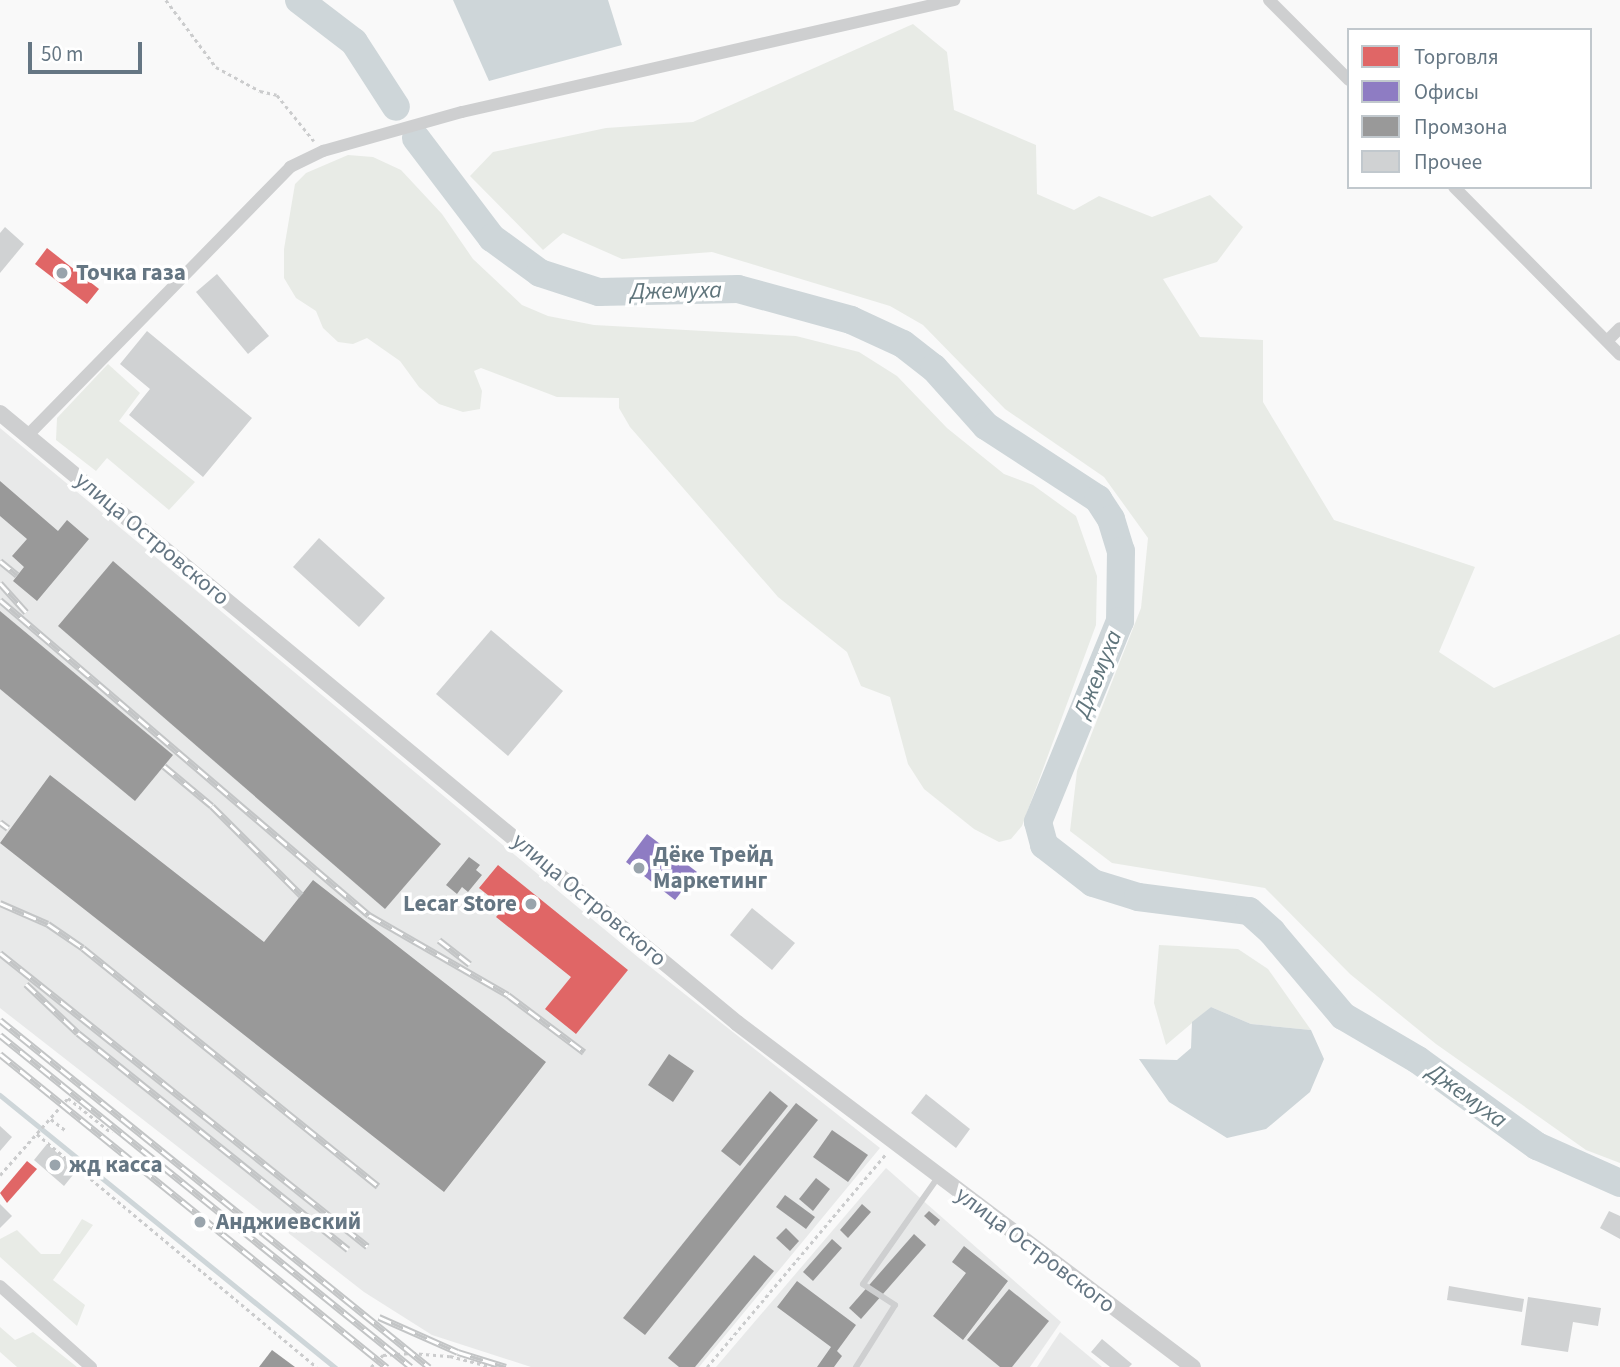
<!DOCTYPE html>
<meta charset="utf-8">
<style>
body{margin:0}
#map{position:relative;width:1620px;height:1367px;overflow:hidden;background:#f9f9f9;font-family:"Source Sans 3",sans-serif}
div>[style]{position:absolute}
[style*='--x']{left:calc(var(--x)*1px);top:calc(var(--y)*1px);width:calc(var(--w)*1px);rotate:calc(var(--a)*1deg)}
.built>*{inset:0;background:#e8e9e9}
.green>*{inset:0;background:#e8ebe6}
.water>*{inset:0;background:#ced6d9}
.shops>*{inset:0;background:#e06666}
.offices>*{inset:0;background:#8e7cc3}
.industry>*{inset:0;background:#999}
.stream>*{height:4.5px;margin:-2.25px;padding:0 2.25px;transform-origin:2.25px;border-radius:2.25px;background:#ced6d9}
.river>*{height:28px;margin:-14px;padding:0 14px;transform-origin:14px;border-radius:14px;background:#ced6d9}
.building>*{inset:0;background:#d0d2d3}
.path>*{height:2.5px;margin-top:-1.25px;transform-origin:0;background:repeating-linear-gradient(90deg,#cbcccd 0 3.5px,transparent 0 7px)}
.service>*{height:6px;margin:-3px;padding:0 3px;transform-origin:3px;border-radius:3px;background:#cecfd0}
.minor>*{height:12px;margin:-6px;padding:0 6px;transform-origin:6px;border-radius:6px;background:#cecfd0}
.tertiary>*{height:16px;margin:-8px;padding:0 8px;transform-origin:8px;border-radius:8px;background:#cecfd0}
.rail>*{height:7px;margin-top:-3.5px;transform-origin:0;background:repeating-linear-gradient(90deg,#fff 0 13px,#c3c5c6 0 26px);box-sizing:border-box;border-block:2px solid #c3c5c6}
.dots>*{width:19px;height:19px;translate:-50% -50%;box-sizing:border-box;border:4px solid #fff;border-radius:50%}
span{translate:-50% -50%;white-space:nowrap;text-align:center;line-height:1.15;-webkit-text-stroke:7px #fff;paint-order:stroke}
.poi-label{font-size:23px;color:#657683;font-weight:700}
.left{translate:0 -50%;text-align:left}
.right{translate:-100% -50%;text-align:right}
.street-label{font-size:23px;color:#657683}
.water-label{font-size:24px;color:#60757c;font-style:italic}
.legend{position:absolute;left:1347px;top:28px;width:245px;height:161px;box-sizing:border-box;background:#fff;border:2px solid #c1c8cd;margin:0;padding:9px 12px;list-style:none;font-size:21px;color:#657683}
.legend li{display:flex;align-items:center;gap:14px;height:35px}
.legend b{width:35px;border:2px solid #c1c8cd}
.scale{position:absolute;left:28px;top:42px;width:114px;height:32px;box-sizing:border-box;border:4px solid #657683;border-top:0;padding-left:9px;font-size:21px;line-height:24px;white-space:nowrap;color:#657683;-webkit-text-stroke:5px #fff;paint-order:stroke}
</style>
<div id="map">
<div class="built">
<div style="clip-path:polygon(0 428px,639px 958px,880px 1148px,699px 1367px,531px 1367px,432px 1335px,364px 1292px,0 1008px)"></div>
<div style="clip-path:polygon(886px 1168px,1061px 1322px,1030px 1367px,716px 1367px)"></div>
<div style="clip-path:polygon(1060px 1332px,1102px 1367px,1037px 1367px)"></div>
</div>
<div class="green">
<div style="clip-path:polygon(913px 24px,947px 52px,954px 110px,1036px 145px,1037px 194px,1074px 210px,1099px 196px,1152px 217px,1210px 195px,1243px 227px,1217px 262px,1163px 279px,1200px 337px,1263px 340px,1263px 402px,1334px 520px,1475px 567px,1439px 652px,1494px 688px,1620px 634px,1620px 1163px,1586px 1150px,1436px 1044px,1350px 974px,1265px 888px,1112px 863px,1070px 831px,1077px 771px,1141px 608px,1148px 538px,1104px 477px,1005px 409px,923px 325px,890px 306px,712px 252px,622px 259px,563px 233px,543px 250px,470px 176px,493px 152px,606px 128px,693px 122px)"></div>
<div style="clip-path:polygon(348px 155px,373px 157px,401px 170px,442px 214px,473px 259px,522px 305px,548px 316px,594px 325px,796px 336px,859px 352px,897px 376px,947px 428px,1004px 474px,1033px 485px,1076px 516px,1097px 576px,1096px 625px,1022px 826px,1011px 839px,999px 842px,974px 829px,924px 789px,908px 764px,890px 697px,861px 686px,847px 652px,778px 597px,630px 427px,619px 408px,619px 398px,557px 397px,481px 368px,474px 371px,482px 391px,480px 409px,463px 412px,439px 404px,419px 387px,400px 361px,367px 338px,353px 344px,338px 342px,323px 328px,316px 311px,296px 298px,284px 278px,284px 249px,295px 184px,306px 173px)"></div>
<div style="clip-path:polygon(108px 364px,140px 393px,119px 421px,195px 482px,169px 510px,107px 458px,96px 471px,56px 440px,57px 418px)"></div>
<div style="clip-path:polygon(1159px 945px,1238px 949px,1268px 969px,1311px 1030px,1251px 1024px,1211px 1007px,1166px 1045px,1154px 1003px)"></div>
<div style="clip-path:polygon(82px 1219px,93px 1225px,53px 1280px,85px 1305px,77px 1326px,0 1257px,0 1239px,17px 1230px,41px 1254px,60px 1254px)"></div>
<div style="clip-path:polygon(0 1327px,15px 1340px,33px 1332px,77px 1367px,17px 1367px,0 1352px)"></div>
</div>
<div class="water">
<div style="clip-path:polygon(453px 0,608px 0,622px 45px,489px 81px)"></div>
<div style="clip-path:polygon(1211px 1007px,1251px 1024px,1311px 1030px,1324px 1059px,1310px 1092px,1266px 1129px,1227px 1138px,1169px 1102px,1139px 1059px,1177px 1060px,1191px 1048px,1192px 1022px)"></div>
</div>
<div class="shops">
<div style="clip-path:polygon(47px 248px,99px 289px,87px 304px,35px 264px)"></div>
<div style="clip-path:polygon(498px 865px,628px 970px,576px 1034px,545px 1009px,571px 977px,496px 917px,504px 908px,479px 888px)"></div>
<div style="clip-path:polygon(27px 1161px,37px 1169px,7px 1203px,0 1193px)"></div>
</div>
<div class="offices">
<div style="clip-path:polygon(647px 834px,697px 872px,675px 900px,626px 862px)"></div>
</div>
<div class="industry">
<div style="clip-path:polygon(0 481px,58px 531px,67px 520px,89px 539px,37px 601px,13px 581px,24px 567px,12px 556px,27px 539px,0 516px)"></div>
<div style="clip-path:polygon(113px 561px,441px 844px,385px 909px,58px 626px)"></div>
<div style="clip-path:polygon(0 611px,173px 755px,135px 801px,0 689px)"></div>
<div style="clip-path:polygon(50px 775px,264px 942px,313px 880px,546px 1062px,444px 1192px,0 843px)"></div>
<div style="clip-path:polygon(469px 857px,480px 865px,476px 870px,482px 875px,468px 892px,462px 887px,457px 894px,446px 885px)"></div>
<div style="clip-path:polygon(669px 1054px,694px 1071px,673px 1102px,648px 1085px)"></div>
<div style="clip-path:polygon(770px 1091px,788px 1106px,740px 1166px,721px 1151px)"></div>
<div style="clip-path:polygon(796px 1103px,818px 1120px,645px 1335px,623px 1318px)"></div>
<div style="clip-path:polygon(832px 1130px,868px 1155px,848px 1182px,813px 1157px)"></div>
<div style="clip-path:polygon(816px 1178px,830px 1189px,813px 1211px,799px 1199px)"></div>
<div style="clip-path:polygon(785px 1195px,815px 1217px,806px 1229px,776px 1207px)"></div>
<div style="clip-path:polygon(862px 1204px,871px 1212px,848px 1238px,840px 1230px)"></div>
<div style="clip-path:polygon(929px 1211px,940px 1220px,935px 1226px,924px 1216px)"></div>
<div style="clip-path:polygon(786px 1228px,799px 1241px,790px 1251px,776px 1238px)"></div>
<div style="clip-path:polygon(914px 1234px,926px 1245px,861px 1319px,849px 1308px)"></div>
<div style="clip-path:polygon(832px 1239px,842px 1248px,813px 1281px,803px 1272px)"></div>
<div style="clip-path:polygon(964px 1246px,1008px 1281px,963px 1340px,933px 1316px,966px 1273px,952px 1262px)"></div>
<div style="clip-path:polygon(754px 1255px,774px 1271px,695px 1367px,679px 1367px,668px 1358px)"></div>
<div style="clip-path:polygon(797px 1281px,856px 1325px,837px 1351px,842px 1356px,834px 1367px,817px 1367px,831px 1347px,777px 1307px)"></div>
<div style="clip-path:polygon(1009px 1289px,1049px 1321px,1012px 1367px,1000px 1367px,967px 1340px)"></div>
<div style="clip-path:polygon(272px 1350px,295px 1367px,259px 1367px)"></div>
</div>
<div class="stream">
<div style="--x:0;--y:1095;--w:432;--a:39.1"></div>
</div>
<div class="river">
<div style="--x:299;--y:0;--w:69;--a:37.4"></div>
<div style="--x:354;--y:42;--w:77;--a:57.1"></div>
<div style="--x:416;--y:138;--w:126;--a:52.8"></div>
<div style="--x:492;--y:238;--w:59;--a:36.1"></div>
<div style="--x:540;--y:273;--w:62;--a:17.9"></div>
<div style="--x:599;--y:292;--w:139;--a:-1.2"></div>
<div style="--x:738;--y:289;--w:117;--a:15.3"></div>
<div style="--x:851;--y:320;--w:57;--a:24.8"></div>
<div style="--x:903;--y:344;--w:39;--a:38"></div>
<div style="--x:934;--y:368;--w:78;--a:48.1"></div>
<div style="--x:986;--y:426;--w:134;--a:33.1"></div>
<div style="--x:1098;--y:499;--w:24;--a:57"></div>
<div style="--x:1111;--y:519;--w:34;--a:73"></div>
<div style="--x:1121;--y:551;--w:70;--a:90.8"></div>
<div style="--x:1120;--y:621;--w:217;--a:112.2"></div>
<div style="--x:1038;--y:822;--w:24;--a:75"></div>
<div style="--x:1044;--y:845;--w:62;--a:37.8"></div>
<div style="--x:1093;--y:883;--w:47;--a:17.3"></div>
<div style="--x:1138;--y:897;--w:112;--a:7.2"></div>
<div style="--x:1249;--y:911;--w:31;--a:42"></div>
<div style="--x:1272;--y:932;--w:110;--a:49.8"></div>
<div style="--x:1343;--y:1016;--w:87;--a:30.4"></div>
<div style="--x:1418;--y:1060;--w:147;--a:35.9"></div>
<div style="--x:1537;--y:1146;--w:91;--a:24"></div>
</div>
<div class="building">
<div style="clip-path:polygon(5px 227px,24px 244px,0 273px,0 233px)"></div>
<div style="clip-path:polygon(217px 274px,269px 336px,248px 354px,196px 292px)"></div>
<div style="clip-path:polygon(147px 331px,252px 418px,203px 477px,129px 415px,150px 389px,120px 364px)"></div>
<div style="clip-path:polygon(319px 538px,385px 598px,359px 627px,293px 567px)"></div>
<div style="clip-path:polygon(491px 630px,563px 691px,508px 756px,436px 694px)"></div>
<div style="clip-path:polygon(752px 908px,795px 943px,772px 970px,730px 935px)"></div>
<div style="clip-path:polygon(926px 1094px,970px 1129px,956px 1148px,911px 1113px)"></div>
<div style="clip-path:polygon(0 1126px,12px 1137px,0 1151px)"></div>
<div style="clip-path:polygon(47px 1144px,77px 1170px,64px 1186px,34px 1160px)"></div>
<div style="clip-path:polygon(0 1204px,12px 1216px,0 1228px)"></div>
<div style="clip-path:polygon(1609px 1211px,1620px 1216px,1620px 1239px,1600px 1228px)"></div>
<div style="clip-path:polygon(1449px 1286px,1524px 1299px,1522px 1312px,1447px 1300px)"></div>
<div style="clip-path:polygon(1528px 1297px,1601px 1308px,1598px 1326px,1573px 1322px,1568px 1352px,1521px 1345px)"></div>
<div style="clip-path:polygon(1102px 1339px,1132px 1364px,1129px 1367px,1110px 1367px,1091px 1352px)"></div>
</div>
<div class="path">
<div style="--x:166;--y:0;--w:84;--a:53.3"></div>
<div style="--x:216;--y:67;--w:50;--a:28.6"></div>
<div style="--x:260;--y:91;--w:17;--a:13"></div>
<div style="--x:277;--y:95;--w:59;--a:51.2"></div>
<div style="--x:51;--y:1119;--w:18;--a:38"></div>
<div style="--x:37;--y:1134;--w:364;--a:39.8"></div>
<div style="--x:0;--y:1175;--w:103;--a:-48.6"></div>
<div style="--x:68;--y:1098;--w:56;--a:38.5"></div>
<div style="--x:371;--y:1367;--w:17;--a:-45"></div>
<div style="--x:383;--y:1355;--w:29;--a:-4"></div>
<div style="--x:412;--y:1353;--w:38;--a:5"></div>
<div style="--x:450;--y:1356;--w:43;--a:14.7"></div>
<div style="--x:707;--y:1367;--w:277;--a:-50"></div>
</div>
<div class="service">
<div style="--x:856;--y:1367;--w:73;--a:-57.8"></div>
<div style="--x:895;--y:1305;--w:38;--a:-147"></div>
<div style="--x:863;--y:1284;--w:132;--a:-54.9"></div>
</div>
<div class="minor">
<div style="--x:1269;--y:0;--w:113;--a:45"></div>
<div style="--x:1454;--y:187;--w:236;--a:45.3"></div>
<div style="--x:1607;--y:341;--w:18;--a:-45"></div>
<div style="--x:27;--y:436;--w:376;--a:-45.6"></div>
<div style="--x:290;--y:167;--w:37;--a:-26"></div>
<div style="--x:323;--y:151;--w:144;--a:-15.7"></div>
<div style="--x:462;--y:112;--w:505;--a:-12.82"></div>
<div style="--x:0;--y:1286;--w:122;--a:41.7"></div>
</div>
<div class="tertiary">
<div style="--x:0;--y:413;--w:957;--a:39.61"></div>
<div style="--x:737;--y:1023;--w:571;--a:37.03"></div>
</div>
<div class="rail">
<div style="--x:0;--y:561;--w:22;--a:39"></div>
<div style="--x:0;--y:583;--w:39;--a:48"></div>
<div style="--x:0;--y:600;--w:485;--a:40.5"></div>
<div style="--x:369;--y:915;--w:160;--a:29.9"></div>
<div style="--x:508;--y:995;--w:95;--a:36.9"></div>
<div style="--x:164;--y:766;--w:62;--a:39.8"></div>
<div style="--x:212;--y:806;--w:126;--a:45"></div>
<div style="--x:0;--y:822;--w:10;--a:37"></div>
<div style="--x:0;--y:903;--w:52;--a:23.6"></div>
<div style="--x:48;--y:924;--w:42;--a:34.4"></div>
<div style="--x:83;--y:948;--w:379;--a:38.9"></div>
<div style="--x:439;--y:940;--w:39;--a:38"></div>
<div style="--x:0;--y:953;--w:470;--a:38.6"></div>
<div style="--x:26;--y:984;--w:71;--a:43.3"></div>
<div style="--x:78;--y:1033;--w:346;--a:38.7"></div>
<div style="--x:0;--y:1020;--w:552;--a:38.97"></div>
<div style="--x:0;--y:1035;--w:528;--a:38.93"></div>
<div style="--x:0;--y:1054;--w:498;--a:39"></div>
<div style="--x:379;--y:1317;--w:86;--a:23.9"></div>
<div style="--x:458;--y:1352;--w:50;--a:17.4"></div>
</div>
<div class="dots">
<div style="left:62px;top:273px;background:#99a4ac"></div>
<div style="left:639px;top:868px;background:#99a4ac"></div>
<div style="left:531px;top:904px;background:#99a4ac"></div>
<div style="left:55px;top:1165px;background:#99a4ac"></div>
<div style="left:200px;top:1222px;background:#99a4ac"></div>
</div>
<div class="poi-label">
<span class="left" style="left:76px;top:273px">Точка газа</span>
<span class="left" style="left:653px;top:868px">Дёке Трейд<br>Маркетинг</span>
<span class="right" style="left:517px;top:904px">Lecar Store</span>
<span class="left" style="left:69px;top:1165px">жд касса</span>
<span class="left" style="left:216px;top:1222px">Анджиевский</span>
</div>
<div class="street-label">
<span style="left:152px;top:539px;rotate:40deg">улица Островского</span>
<span style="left:589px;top:900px;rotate:40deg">улица Островского</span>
<span style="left:1035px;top:1250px;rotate:37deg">улица Островского</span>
</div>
<div class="water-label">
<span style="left:676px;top:291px;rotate:-1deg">Джемуха</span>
<span style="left:1098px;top:674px;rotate:-68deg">Джемуха</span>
<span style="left:1467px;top:1096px;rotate:36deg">Джемуха</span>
</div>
<ul class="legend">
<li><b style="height:19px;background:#e06666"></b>Торговля</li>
<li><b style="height:19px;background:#8e7cc3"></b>Офисы</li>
<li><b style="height:19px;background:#999"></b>Промзона</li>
<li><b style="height:19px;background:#d0d2d3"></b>Прочее</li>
</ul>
<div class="scale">50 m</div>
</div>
